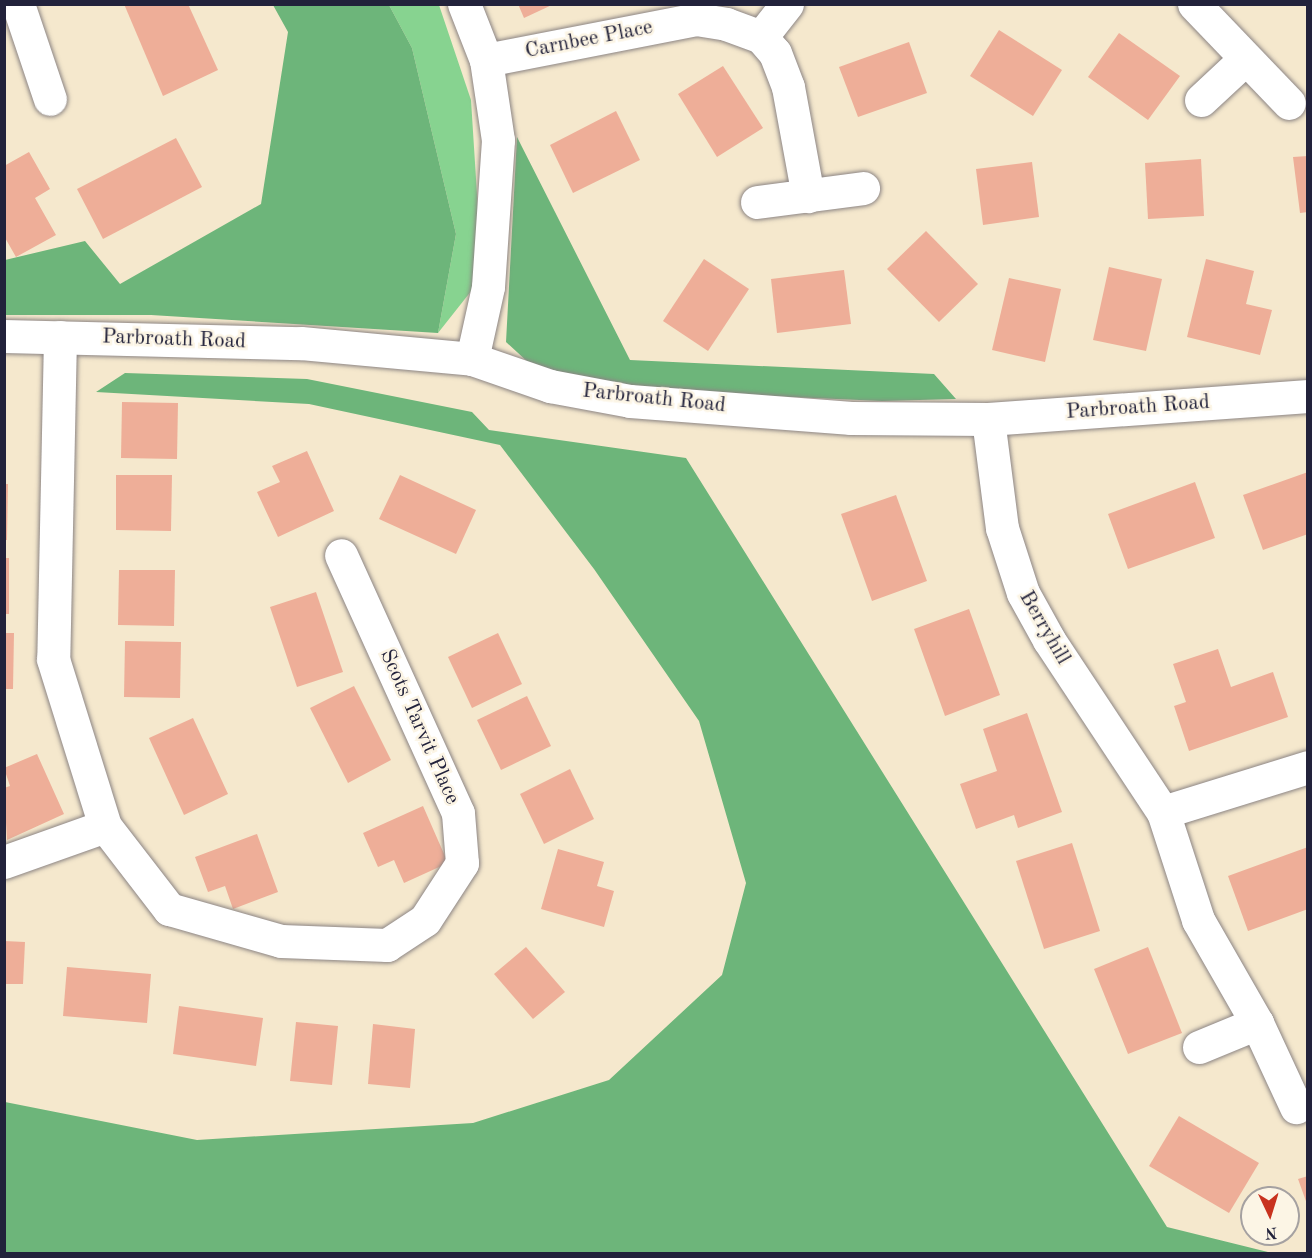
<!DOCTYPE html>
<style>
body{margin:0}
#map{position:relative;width:1312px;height:1258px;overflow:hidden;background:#f5e8cd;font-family:"Old Standard TT",serif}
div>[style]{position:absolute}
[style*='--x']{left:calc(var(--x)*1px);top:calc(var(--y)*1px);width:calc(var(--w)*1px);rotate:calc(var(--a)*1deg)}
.green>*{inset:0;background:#87d390}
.forest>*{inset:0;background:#6db57a}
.building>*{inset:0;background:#eeae98}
.roads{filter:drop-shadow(0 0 2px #8c8584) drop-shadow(0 0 2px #8c8584)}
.minor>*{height:33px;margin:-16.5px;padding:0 16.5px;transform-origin:16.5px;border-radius:16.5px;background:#fff}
span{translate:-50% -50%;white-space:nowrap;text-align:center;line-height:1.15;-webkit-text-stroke:5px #fcf5e5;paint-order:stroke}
.street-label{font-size:21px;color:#22223b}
.frame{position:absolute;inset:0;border:6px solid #22223b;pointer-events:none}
.north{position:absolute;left:1240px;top:1186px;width:60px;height:60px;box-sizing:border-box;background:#fcf5e5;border:2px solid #a5a1a1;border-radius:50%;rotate:176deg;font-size:16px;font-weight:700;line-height:24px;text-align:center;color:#22223b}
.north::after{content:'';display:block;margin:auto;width:21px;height:27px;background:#c8321e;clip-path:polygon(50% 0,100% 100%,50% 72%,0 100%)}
</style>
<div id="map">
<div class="green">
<div style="clip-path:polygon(389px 5px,439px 5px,471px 100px,479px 226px,472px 290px,438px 333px,456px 234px,412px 48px)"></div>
</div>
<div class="forest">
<div style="clip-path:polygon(273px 5px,389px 5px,412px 48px,456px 234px,438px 333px,151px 315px,5px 315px,5px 260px,85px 241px,120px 284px,261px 204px,288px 32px)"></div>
<div style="clip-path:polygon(517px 137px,630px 360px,934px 374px,956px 399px,882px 401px,701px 393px,543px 376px,506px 342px)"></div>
<div style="clip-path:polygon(125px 373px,307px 379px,472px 412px,489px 430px,686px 458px,1167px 1227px,1272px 1253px,5px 1253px,5px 1102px,197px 1140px,473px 1123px,609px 1080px,722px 975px,746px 883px,699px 721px,594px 569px,500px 445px,309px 404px,96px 392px)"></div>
</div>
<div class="building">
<div style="clip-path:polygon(124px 4px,188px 4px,218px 70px,163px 96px)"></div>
<div style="clip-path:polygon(518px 4px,554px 4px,524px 18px)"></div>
<div style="clip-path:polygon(999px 30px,1062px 70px,1033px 116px,970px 76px)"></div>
<div style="clip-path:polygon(1119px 33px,1180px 76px,1148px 120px,1088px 77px)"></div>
<div style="clip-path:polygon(909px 42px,927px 93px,858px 117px,839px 67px)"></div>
<div style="clip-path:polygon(723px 66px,763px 128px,717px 157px,678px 94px)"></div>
<div style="clip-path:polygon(616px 111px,640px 160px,573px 193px,550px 145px)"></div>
<div style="clip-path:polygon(176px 138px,202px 187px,103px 239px,77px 189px)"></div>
<div style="clip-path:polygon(29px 152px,50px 189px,35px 198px,56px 235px,16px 257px,4px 236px,4px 166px)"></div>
<div style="clip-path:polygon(1308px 156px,1308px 212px,1300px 213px,1293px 157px)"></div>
<div style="clip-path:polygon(1201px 159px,1204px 216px,1148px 219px,1145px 163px)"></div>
<div style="clip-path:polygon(1032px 162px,1039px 217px,983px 225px,976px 169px)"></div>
<div style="clip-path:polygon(926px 231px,978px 284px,939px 322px,887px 269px)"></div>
<div style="clip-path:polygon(704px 259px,749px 289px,708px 351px,663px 321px)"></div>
<div style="clip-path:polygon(1206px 259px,1254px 271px,1246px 304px,1272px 310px,1260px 355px,1187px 337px)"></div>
<div style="clip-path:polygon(1109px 267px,1162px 279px,1146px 351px,1093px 340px)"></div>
<div style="clip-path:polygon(844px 270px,851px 324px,777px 333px,771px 279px)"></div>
<div style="clip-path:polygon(1009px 278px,1061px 289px,1045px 362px,992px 350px)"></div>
<div style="clip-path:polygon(122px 402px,178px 403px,177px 459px,121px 458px)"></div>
<div style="clip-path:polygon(307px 451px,334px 511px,278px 537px,257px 492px,280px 482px,272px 466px)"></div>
<div style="clip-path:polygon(1308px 472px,1308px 534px,1263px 550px,1243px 495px)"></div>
<div style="clip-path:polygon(116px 475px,172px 475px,171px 531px,116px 530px)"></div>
<div style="clip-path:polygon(400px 475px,476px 510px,456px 554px,379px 519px)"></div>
<div style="clip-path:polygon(1195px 482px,1215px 538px,1128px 569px,1108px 514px)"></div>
<div style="clip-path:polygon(4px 484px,8px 484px,7px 540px,4px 540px)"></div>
<div style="clip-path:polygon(896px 495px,927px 581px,872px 601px,841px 514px)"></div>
<div style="clip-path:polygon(4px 558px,9px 558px,9px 614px,4px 614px)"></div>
<div style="clip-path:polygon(119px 570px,175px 570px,174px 626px,118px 625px)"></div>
<div style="clip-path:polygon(316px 592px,343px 672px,297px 687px,270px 607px)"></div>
<div style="clip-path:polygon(969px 609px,1000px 695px,945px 716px,914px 629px)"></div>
<div style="clip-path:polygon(4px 633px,14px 633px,13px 689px,4px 689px)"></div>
<div style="clip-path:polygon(498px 633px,522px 684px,472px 708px,448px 657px)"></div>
<div style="clip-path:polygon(125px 641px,181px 642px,180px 698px,124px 697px)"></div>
<div style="clip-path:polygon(1218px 649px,1231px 687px,1273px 672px,1288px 717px,1189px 751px,1174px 706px,1186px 702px,1173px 664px)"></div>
<div style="clip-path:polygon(354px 686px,391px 760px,348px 783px,310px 708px)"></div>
<div style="clip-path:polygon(527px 696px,551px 746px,501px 770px,477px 720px)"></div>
<div style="clip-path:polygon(1027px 713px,1062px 812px,1018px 828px,1014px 815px,976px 829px,960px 784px,997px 771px,983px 729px)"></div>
<div style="clip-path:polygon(193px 718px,228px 794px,184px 815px,149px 738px)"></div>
<div style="clip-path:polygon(37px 754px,64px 814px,7px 840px,4px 788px,10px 786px,4px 768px)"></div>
<div style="clip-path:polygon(570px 769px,594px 819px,544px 844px,520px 794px)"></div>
<div style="clip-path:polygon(423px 806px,448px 863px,404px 883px,394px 860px,378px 867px,363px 833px)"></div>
<div style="clip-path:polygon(257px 834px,278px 892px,233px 909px,225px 886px,208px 892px,195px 857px)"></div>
<div style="clip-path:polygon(1072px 843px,1100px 931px,1044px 949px,1016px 861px)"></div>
<div style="clip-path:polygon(1308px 847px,1308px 909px,1248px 931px,1228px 876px)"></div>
<div style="clip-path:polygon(558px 849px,604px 862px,597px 886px,614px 891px,604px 927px,541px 909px)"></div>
<div style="clip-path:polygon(4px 941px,25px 942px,23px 984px,4px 984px)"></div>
<div style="clip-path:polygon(526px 947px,565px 992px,533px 1019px,494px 974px)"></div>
<div style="clip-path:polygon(1148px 947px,1182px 1033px,1128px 1054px,1094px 969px)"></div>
<div style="clip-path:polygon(67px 967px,151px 974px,147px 1023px,63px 1016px)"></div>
<div style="clip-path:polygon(179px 1006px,263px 1018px,256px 1066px,173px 1054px)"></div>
<div style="clip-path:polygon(296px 1022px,338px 1026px,332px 1085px,290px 1081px)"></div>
<div style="clip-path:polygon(373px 1024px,415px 1029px,410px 1088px,368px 1084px)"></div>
<div style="clip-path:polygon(1179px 1116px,1259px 1163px,1229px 1213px,1149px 1166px)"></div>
<div style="clip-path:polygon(1308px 1176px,1308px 1204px,1307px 1204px,1298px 1179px)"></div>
</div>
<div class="roads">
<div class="minor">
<div style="--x:18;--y:4;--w:100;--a:71.4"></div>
<div style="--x:464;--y:4;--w:60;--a:68.6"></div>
<div style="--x:486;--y:60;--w:81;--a:81.5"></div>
<div style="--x:498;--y:140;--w:147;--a:93.9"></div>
<div style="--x:488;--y:287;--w:74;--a:102.5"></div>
<div style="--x:1194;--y:4;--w:137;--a:46.2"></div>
<div style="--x:761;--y:37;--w:21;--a:49"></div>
<div style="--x:775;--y:53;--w:36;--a:69"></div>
<div style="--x:788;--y:87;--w:111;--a:79.6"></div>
<div style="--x:486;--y:60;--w:214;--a:-11"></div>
<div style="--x:696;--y:19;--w:30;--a:9"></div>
<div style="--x:726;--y:24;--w:37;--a:20"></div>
<div style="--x:761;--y:37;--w:42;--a:-51.8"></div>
<div style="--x:1201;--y:100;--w:60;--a:-43"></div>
<div style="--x:757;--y:202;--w:107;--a:-7.5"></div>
<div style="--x:4;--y:336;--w:297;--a:1.4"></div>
<div style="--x:301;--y:343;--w:172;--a:5.3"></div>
<div style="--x:472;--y:359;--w:83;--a:19.1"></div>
<div style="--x:550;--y:386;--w:81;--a:10.6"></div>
<div style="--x:630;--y:401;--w:222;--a:4.4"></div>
<div style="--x:851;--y:418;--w:137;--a:0.4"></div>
<div style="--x:988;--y:419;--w:321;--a:-4.1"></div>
<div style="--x:60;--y:337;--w:322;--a:91.2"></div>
<div style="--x:53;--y:659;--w:175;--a:72.7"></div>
<div style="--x:105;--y:826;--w:105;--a:52.4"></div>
<div style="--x:169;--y:909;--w:116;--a:15.9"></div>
<div style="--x:281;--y:941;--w:106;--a:2.2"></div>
<div style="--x:387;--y:945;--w:45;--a:-33.3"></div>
<div style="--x:425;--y:920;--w:68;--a:-57"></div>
<div style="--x:462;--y:863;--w:50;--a:-94.6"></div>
<div style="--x:458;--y:813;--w:283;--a:-114.4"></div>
<div style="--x:988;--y:419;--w:110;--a:82.7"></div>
<div style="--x:1002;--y:528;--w:68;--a:72.1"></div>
<div style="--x:1023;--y:593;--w:54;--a:61"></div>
<div style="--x:1049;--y:640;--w:206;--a:56.5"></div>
<div style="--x:1163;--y:812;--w:114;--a:72"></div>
<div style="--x:1198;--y:920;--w:119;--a:60.2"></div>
<div style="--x:1257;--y:1023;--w:93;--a:65.1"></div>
<div style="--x:1163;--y:812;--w:152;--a:-17.2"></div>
<div style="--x:4;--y:862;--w:107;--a:-19.6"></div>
<div style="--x:1199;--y:1047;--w:63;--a:-22.5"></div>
</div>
</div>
<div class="street-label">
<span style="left:589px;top:40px;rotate:-11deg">Carnbee Place</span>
<span style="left:174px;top:340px;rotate:2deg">Parbroath Road</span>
<span style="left:654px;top:399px;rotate:6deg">Parbroath Road</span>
<span style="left:1138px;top:408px;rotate:-4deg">Parbroath Road</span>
<span style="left:1044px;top:628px;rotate:60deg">Berryhill</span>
<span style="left:419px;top:727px;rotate:66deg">Scots Tarvit Place</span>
</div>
<div class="frame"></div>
<div class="north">N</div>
</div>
